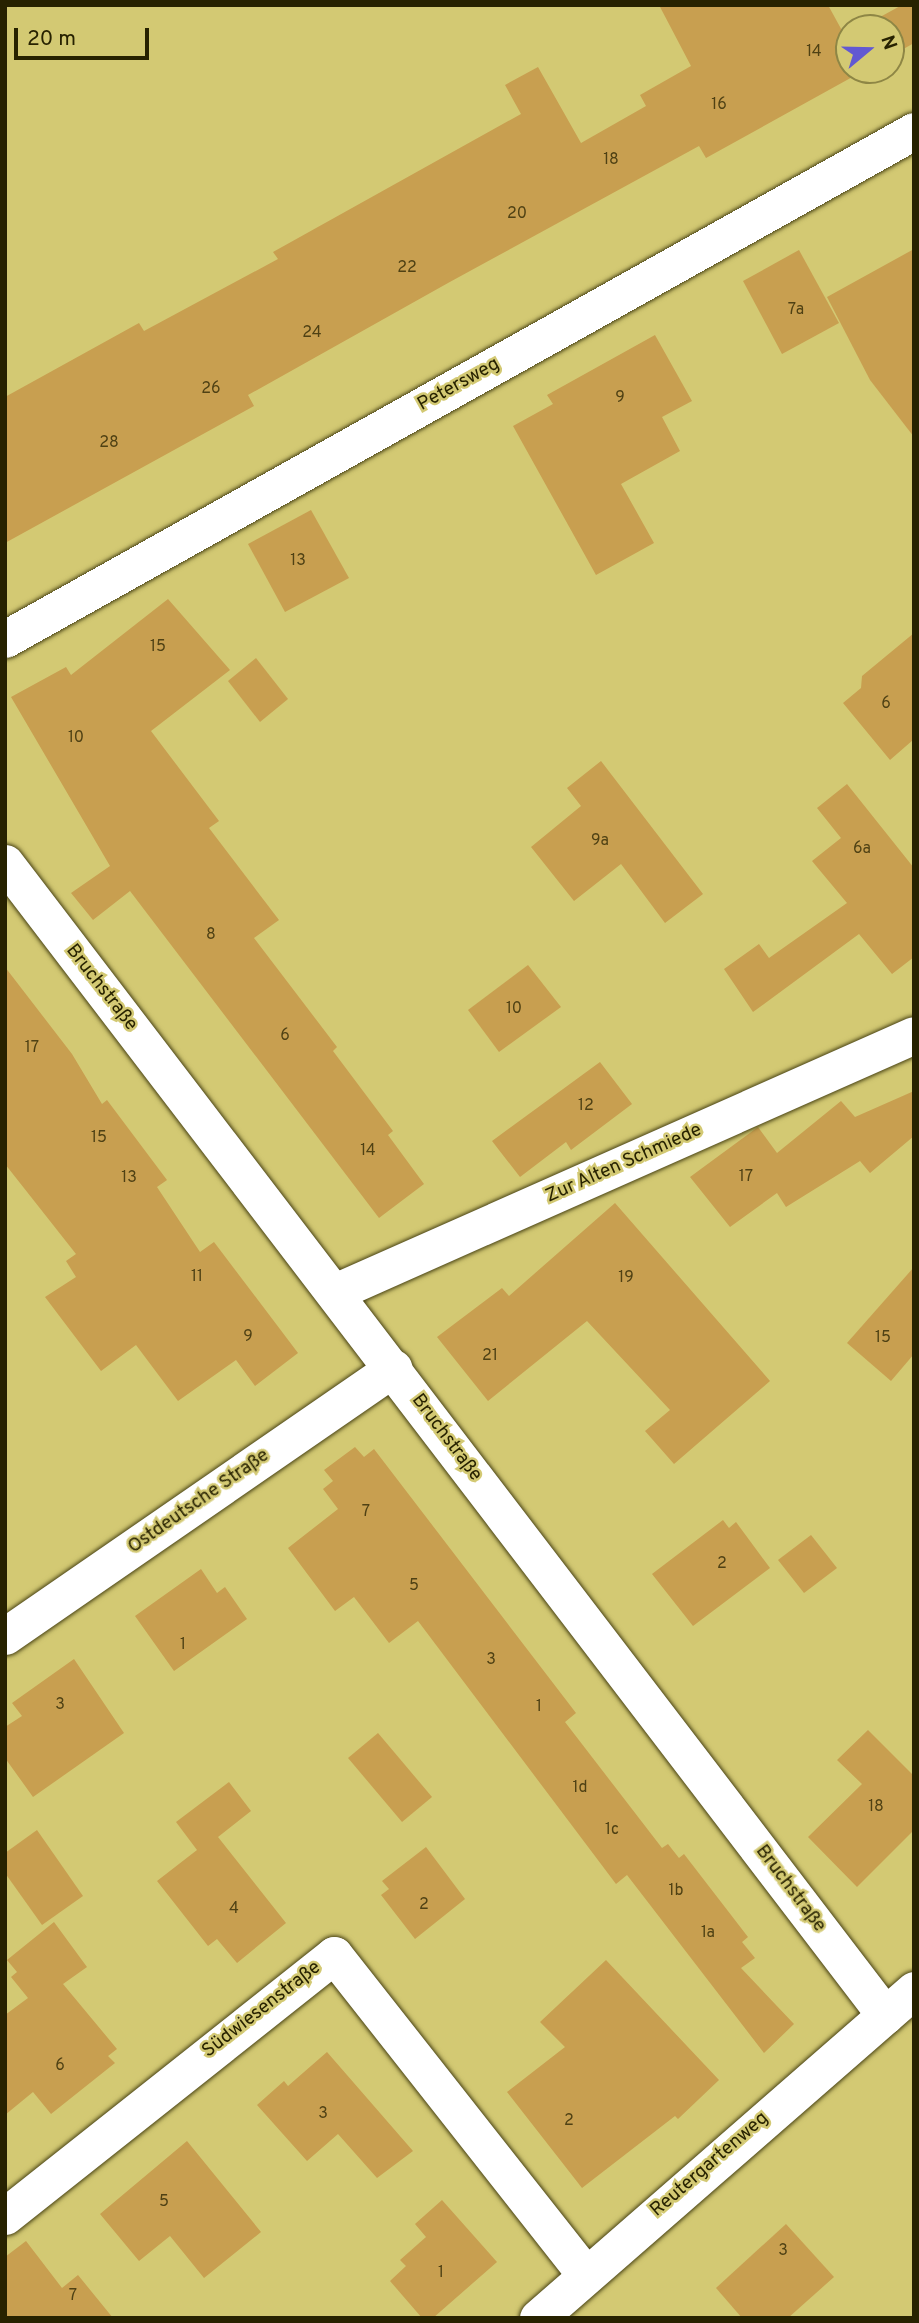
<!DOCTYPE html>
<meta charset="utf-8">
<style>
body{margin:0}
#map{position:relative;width:919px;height:2323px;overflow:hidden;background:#d3c973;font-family:Overpass,sans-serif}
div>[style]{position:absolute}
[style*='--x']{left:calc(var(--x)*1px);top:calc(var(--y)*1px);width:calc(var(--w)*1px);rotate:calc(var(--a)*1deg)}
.building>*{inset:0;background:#c89f50}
.roads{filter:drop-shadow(0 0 2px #494315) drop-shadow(0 0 2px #494315)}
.minor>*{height:37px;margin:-18.5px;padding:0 18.5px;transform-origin:18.5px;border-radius:18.5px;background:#fff}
span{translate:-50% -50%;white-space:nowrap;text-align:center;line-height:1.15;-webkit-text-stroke:5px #d3c973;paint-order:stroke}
.number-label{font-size:16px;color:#4f4114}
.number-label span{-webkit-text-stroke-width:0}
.street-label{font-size:19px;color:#272200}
.frame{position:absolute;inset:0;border:7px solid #272200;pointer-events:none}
.north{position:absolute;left:835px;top:14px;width:70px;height:70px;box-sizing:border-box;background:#d3c973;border:2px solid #8e8645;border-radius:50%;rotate:71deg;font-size:19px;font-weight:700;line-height:28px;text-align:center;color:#272200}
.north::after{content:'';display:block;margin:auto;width:24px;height:32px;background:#6259d2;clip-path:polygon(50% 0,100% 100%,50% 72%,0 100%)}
.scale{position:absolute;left:14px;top:28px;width:135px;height:32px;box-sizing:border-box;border:4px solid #272200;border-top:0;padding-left:9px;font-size:21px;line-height:24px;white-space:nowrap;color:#272200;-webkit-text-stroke:5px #d3c973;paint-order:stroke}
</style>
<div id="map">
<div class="building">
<div style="clip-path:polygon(659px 5px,828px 5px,845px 36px,849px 34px,849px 70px,865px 70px,706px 158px,699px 146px,448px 283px,248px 395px,254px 406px,5px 543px,5px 397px,139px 323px,144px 331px,278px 259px,273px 252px,521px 114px,505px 85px,538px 67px,581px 143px,646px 106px,640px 95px,691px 66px)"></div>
<div style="clip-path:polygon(902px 5px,914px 5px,914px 43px,891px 56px,891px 28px,860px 28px)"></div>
<div style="clip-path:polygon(914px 249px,914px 437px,870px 380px,827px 297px)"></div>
<div style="clip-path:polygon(799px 250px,839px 323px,782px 354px,743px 281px)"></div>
<div style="clip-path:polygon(655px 335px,692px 401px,662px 417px,680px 451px,621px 484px,654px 543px,596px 575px,513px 426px,553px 404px,547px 395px)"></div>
<div style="clip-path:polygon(311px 510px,349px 578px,285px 612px,248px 544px)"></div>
<div style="clip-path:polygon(168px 599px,230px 670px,151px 731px,219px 821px,209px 828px,279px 920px,254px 938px,337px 1047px,333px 1051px,393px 1131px,388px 1135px,424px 1184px,379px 1218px,130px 891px,93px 920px,71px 893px,110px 866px,11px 697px,66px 667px,71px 675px)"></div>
<div style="clip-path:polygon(914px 633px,913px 740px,890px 760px,843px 703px,861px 688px,862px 676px)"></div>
<div style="clip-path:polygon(256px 658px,288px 699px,260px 722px,228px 681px)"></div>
<div style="clip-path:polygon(601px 761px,703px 894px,665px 923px,621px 864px,574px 901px,531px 847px,581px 806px,567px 788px)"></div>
<div style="clip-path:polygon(847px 784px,914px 868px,914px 957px,892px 974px,859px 934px,753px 1012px,724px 969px,759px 944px,769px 958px,847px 903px,812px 861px,841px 838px,817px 808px)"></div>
<div style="clip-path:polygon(528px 965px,561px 1007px,499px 1052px,468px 1010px)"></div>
<div style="clip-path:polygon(5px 967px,72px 1054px,102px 1104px,107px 1100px,167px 1180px,157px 1187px,200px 1252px,214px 1242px,298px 1353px,255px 1386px,236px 1360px,178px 1401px,136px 1345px,101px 1371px,45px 1297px,76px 1277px,66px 1261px,76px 1254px,5px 1164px)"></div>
<div style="clip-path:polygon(600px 1062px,632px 1104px,571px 1150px,566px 1142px,520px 1177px,492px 1141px)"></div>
<div style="clip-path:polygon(914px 1091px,914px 1136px,870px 1173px,860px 1161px,786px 1207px,777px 1193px,730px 1227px,690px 1177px,758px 1127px,777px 1153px,841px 1101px,855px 1117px)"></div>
<div style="clip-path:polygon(615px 1203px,770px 1381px,674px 1464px,645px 1431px,670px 1410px,587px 1321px,488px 1401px,437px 1337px,502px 1288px,509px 1296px)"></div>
<div style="clip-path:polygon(914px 1267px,914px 1354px,891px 1381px,847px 1343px)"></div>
<div style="clip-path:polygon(355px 1447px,364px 1457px,374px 1449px,576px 1713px,565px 1722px,662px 1848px,668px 1844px,679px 1858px,684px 1854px,748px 1937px,742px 1942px,755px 1958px,741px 1968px,794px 2024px,764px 2053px,627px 1875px,616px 1884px,418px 1621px,389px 1643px,354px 1597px,335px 1611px,288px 1548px,338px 1509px,323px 1489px,333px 1481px,324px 1470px)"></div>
<div style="clip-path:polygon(723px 1520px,729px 1528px,736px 1522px,770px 1568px,693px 1626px,652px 1574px)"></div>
<div style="clip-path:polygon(811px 1535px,837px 1568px,804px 1593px,778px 1560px)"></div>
<div style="clip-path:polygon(201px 1569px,217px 1593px,225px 1587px,247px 1619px,174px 1671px,135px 1616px)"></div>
<div style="clip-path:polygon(74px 1659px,124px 1733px,33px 1797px,5px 1758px,5px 1727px,22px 1716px,12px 1703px)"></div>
<div style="clip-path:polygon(868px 1730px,914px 1776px,914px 1830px,857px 1887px,808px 1837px,862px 1784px,837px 1760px)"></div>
<div style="clip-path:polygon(378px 1733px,432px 1797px,402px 1822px,348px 1758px)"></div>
<div style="clip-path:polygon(229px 1782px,251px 1811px,218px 1837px,286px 1923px,237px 1963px,217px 1939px,208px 1946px,157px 1881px,197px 1850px,176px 1822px)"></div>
<div style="clip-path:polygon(37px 1830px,83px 1896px,42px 1925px,5px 1873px,5px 1853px)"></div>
<div style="clip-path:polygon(426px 1847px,465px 1899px,415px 1939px,381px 1895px,389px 1889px,382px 1881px)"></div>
<div style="clip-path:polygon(54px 1922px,87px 1967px,63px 1984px,117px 2049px,108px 2056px,115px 2063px,51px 2114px,33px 2092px,5px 2115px,5px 2015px,28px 1998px,11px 1977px,17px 1972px,7px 1960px)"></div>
<div style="clip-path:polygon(606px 1960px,719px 2080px,678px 2119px,675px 2116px,582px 2188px,507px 2092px,565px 2047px,540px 2022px)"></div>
<div style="clip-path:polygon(327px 2052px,413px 2151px,377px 2178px,338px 2134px,307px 2161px,257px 2105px,284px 2081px,288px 2086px)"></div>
<div style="clip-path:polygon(187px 2141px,261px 2232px,204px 2278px,170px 2236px,139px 2261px,100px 2214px)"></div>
<div style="clip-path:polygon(442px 2200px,497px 2262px,433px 2318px,422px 2318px,390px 2281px,406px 2266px,400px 2260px,426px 2237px,415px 2224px)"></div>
<div style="clip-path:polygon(786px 2224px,834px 2277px,788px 2318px,742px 2318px,716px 2288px)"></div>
<div style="clip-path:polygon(26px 2241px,62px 2288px,78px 2275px,113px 2318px,5px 2318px,5px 2257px)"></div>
</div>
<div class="roads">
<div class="minor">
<div style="--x:5;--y:639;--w:1041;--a:-29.2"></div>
<div style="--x:5;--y:863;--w:1450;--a:52.62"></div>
<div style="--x:335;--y:1292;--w:633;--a:-23.93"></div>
<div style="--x:5;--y:1636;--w:472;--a:-34.6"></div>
<div style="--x:5;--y:2216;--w:420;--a:-38.4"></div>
<div style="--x:334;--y:1955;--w:406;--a:51.8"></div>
<div style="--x:538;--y:2318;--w:499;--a:-41.1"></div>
</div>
</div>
<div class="number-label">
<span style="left:814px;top:52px">14</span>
<span style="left:719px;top:105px">16</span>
<span style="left:611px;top:160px">18</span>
<span style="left:517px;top:214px">20</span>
<span style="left:407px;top:268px">22</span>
<span style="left:796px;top:310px">7a</span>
<span style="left:312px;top:333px">24</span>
<span style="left:211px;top:389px">26</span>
<span style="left:620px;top:398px">9</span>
<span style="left:109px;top:443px">28</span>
<span style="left:298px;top:561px">13</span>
<span style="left:158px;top:647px">15</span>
<span style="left:886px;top:704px">6</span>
<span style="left:76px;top:738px">10</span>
<span style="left:600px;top:841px">9a</span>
<span style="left:862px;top:849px">6a</span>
<span style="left:211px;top:935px">8</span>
<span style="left:514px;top:1009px">10</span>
<span style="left:285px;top:1036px">6</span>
<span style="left:32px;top:1048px">17</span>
<span style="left:586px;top:1106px">12</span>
<span style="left:99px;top:1138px">15</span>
<span style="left:368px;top:1151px">14</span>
<span style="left:746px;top:1177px">17</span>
<span style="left:129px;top:1178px">13</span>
<span style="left:197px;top:1277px">11</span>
<span style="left:626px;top:1278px">19</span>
<span style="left:248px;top:1337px">9</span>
<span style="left:883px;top:1338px">15</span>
<span style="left:490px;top:1356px">21</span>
<span style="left:366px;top:1512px">7</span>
<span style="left:722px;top:1564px">2</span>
<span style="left:414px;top:1586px">5</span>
<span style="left:183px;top:1645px">1</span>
<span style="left:491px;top:1660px">3</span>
<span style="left:60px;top:1705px">3</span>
<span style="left:539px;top:1707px">1</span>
<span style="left:580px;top:1788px">1d</span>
<span style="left:876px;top:1807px">18</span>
<span style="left:612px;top:1830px">1c</span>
<span style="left:676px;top:1891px">1b</span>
<span style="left:424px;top:1905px">2</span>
<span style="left:234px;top:1909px">4</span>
<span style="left:708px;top:1933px">1a</span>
<span style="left:60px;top:2066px">6</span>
<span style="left:323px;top:2114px">3</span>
<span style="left:569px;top:2121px">2</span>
<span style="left:164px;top:2202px">5</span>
<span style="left:783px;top:2251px">3</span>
<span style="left:441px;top:2273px">1</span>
<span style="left:73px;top:2296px">7</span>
</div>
<div class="street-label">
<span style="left:459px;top:385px;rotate:-29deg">Petersweg</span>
<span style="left:101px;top:988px;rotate:52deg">Bruchstraße</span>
<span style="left:624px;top:1164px;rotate:-24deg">Zur Alten Schmiede</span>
<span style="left:446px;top:1438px;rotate:53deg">Bruchstraße</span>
<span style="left:199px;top:1502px;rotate:-35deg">Ostdeutsche Straße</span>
<span style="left:790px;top:1889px;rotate:53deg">Bruchstraße</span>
<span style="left:262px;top:2010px;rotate:-38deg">Südwiesenstraße</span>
<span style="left:710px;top:2165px;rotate:-41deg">Reutergartenweg</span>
</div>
<div class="frame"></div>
<div class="north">N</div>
<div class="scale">20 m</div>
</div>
